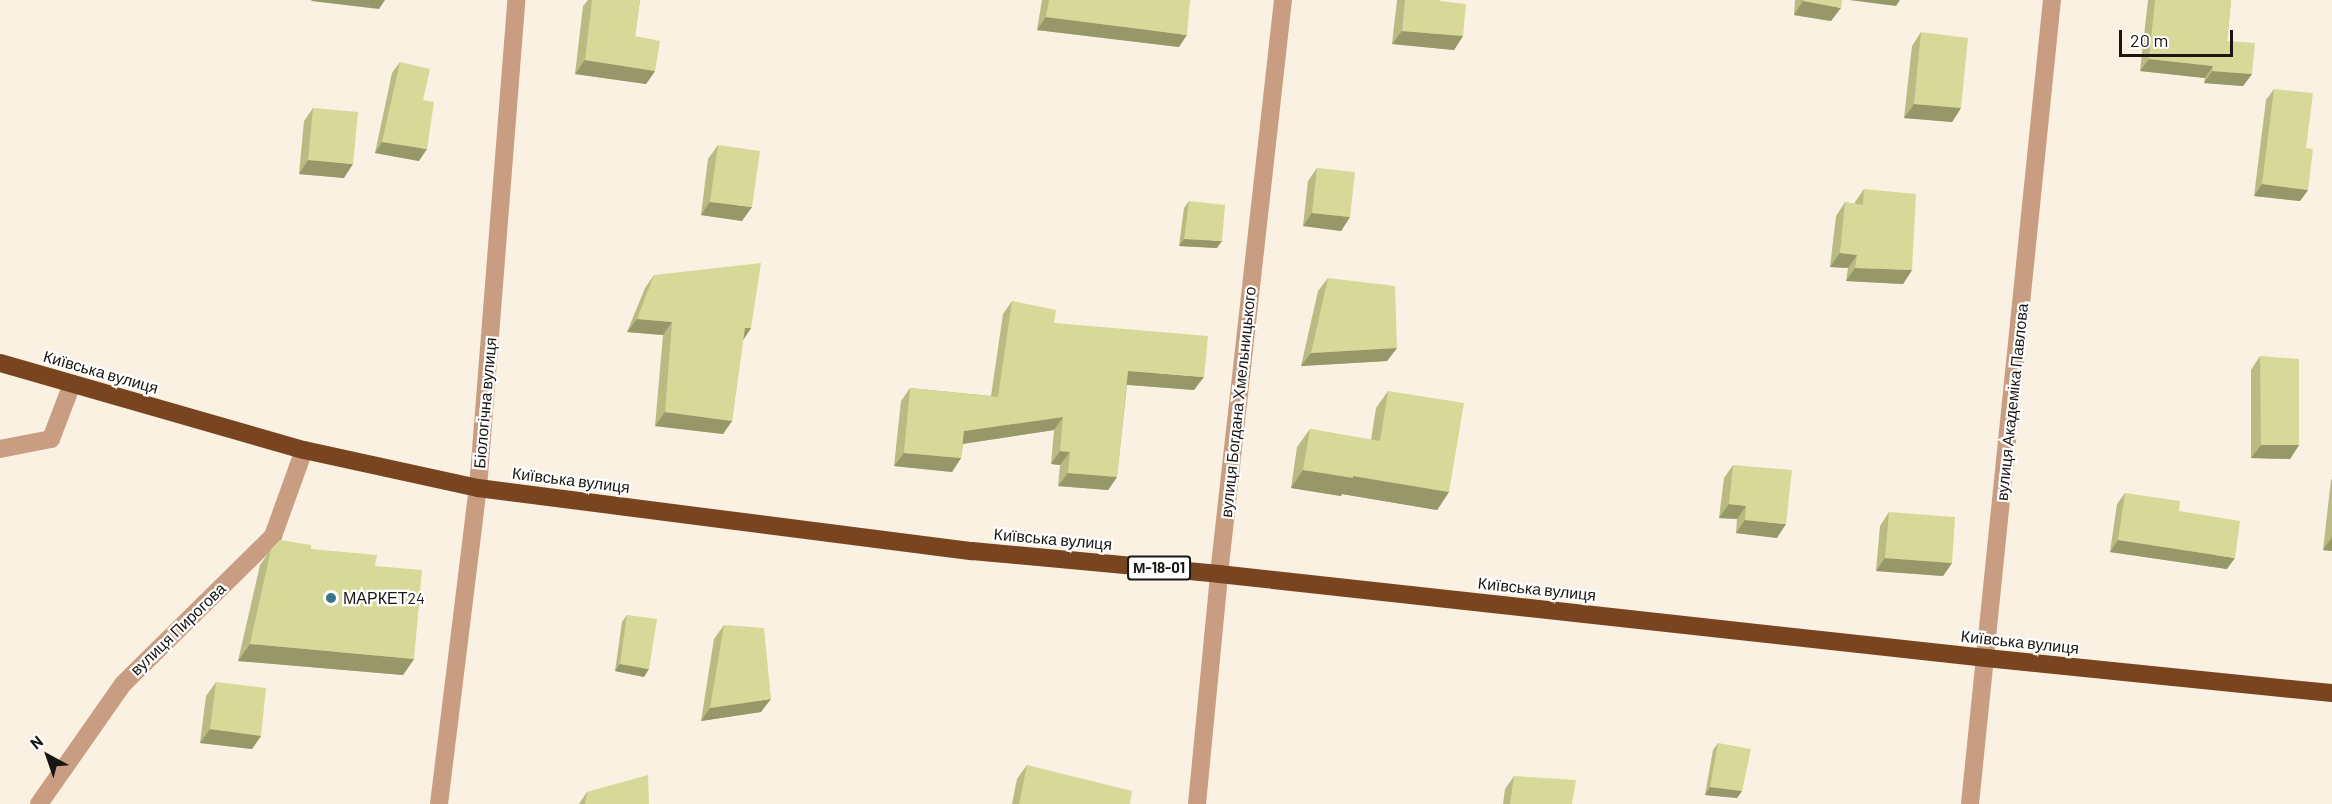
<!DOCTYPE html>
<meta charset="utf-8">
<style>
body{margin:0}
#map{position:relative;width:2332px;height:804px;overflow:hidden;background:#faf1e2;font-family:Barlow,sans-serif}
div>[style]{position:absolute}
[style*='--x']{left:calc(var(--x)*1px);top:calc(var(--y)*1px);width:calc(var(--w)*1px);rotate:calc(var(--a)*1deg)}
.minor>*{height:18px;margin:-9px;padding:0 9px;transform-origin:9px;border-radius:9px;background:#c99d82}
.highway>*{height:18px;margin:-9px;padding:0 9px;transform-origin:9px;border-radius:9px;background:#794521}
.wall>*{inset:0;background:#b9bb83}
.shaded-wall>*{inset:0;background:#96986a}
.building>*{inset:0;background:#d7d998}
.dots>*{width:16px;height:16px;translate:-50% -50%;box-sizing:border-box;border:3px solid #fff;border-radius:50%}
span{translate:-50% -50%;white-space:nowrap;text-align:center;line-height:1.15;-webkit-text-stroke:4.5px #fff;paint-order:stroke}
.shield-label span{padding:2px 4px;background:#fff;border:2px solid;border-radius:4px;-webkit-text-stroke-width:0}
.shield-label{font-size:15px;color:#1a1712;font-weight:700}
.street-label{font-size:16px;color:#1a1712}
.poi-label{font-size:16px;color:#1a1712}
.left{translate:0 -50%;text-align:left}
.north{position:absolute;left:18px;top:726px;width:60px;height:60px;-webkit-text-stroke:4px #fff;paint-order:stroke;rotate:320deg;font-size:16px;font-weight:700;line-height:24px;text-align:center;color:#1a1712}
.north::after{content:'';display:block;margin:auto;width:21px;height:27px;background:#1a1712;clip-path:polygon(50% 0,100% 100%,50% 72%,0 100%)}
.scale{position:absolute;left:2119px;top:30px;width:114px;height:27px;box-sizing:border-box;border:3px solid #1a1712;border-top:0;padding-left:8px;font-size:18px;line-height:21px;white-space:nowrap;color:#1a1712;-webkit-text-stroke:4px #fff;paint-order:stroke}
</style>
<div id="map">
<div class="minor">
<div style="--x:0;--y:449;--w:52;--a:-11.1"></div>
<div style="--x:51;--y:439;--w:59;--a:-69.1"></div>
<div style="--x:39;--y:804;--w:146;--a:-55"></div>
<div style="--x:123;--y:684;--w:211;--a:-44.6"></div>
<div style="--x:273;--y:536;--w:91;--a:-70.2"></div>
<div style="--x:439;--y:804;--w:318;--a:-83"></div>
<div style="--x:478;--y:488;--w:489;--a:-85.5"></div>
<div style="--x:1197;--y:804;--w:231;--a:-84.5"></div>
<div style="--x:1219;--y:574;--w:578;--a:-83.64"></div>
<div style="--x:1970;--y:804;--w:808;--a:-84.18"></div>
</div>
<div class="highway">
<div style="--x:0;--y:363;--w:316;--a:16"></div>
<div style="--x:304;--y:450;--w:178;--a:12.3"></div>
<div style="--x:478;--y:488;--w:498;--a:7.3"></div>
<div style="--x:972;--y:551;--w:248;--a:5.3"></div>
<div style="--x:1219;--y:574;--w:772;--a:6.25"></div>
<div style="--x:1986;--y:658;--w:348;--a:5.8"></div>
</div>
<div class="wall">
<div style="clip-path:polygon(588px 0,640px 0,635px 36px,655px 71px,646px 84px,575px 74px,583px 6px)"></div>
<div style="clip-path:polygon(1042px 0,1190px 0,1179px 47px,1037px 30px)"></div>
<div style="clip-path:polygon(1397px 0,1440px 0,1440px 1px,1463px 36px,1454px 50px,1392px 44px)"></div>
<div style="clip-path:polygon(1795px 0,1842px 0,1831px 21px,1794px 15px)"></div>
<div style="clip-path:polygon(2148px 0,2231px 0,2227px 41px,2252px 74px,2243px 86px,2204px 83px,2205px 78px,2140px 71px)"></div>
<div style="clip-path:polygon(1921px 32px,1961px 108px,1952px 122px,1904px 118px,1912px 46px)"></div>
<div style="clip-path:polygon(400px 62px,423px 100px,419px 161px,375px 153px,392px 73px)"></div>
<div style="clip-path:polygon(2274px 89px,2306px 148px,2308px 190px,2300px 201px,2254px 196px,2266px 100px)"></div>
<div style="clip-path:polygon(313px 108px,344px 178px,299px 174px,304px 121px)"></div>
<div style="clip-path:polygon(718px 145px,742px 221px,701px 215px,708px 159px)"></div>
<div style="clip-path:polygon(1317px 168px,1350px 217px,1341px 231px,1303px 226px,1308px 181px)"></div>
<div style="clip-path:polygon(1864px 189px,1912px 270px,1903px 284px,1846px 281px,1848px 268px,1830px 267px,1836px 216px,1845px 202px,1855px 204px,1855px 202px)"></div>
<div style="clip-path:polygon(1189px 201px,1217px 248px,1179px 246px,1184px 208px)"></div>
<div style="clip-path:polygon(654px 275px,751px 328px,743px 339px,732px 421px,723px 434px,655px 426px,663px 335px,627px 332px,645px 288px)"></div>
<div style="clip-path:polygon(1328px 278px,1397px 348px,1387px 361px,1301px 366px,1318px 291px)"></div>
<div style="clip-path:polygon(1012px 301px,1054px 323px,1194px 390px,1127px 385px,1117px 477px,1108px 490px,1058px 486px,1060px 465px,1051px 464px,1054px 430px,963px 444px,961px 458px,952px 472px,894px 466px,901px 401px,910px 388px,991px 396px,1003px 314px)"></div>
<div style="clip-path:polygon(2260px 356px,2299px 445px,2290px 459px,2251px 458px,2251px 370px)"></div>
<div style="clip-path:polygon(1388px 391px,1449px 492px,1437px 510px,1342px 494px,1341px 496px,1291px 488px,1297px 447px,1310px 429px,1371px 440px,1376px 408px)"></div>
<div style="clip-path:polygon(1733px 465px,1777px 538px,1736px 533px,1737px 519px,1719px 518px,1724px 478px)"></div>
<div style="clip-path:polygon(2332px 479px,2332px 551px,2323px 550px,2331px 480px)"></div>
<div style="clip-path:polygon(2125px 493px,2179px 511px,2227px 569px,2110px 552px,2117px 504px)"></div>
<div style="clip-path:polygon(1889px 512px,1952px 563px,1943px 576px,1876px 571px,1880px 526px)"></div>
<div style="clip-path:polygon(271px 549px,311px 549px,375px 566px,414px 659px,403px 675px,238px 661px,260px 565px)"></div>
<div style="clip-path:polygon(627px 615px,644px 677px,615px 671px,622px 622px)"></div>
<div style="clip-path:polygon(724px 625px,761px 712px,701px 721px,714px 639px)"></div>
<div style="clip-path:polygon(216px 682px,261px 736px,252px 749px,200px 743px,206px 696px)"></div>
<div style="clip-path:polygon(1718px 743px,1742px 791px,1737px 798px,1705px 795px,1713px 750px)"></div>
<div style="clip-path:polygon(1027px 765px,1130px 804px,1012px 804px,1017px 779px)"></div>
<div style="clip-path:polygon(1514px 776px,1572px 804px,1503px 804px,1505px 789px)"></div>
<div style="clip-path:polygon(587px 792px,649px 804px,579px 804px)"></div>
</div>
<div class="shaded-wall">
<div style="clip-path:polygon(312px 0,385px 0,379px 9px,311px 1px)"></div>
<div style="clip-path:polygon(1849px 0,1900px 0,1896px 6px)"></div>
<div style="clip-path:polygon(1803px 1px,1841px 8px,1831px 21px,1794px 15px)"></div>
<div style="clip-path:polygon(1046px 17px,1187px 35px,1179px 47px,1037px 30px)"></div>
<div style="clip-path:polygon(1402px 31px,1463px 36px,1454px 50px,1392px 44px)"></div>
<div style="clip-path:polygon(2149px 59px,2213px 66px,2205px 78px,2140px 71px)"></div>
<div style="clip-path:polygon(585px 60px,655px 71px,646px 84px,575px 74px)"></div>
<div style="clip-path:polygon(2212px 71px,2252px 74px,2243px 86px,2204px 83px)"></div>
<div style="clip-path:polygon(1914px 104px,1961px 108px,1952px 122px,1904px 118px)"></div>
<div style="clip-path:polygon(382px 142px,427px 149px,419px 161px,375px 153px)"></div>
<div style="clip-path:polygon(308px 160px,353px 164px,344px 178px,299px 174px)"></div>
<div style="clip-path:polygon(2262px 184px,2308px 190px,2300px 201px,2254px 196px)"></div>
<div style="clip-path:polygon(710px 202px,752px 207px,742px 221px,701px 215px)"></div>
<div style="clip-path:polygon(1312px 213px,1350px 217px,1341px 231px,1303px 226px)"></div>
<div style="clip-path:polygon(1184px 239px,1222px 241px,1217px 248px,1179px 246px)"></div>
<div style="clip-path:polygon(1840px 253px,1857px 255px,1848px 268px,1830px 267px)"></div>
<div style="clip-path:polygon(1855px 268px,1912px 270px,1903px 284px,1846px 281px)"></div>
<div style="clip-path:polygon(637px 319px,672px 322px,663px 335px,627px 332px)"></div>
<div style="clip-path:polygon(745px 328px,751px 328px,742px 342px)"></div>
<div style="clip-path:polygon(1397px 348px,1387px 361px,1301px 366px,1311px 353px)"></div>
<div style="clip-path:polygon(1128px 371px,1204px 377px,1194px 390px,1119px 384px)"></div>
<div style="clip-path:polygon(665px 412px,732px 421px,723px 434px,655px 426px)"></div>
<div style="clip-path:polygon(1063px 417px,1054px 430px,955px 445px,964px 431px)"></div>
<div style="clip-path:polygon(2261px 445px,2299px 445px,2290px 459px,2251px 458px)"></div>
<div style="clip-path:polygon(1060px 451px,1070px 452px,1060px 465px,1051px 464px)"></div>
<div style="clip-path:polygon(904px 453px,961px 458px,952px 472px,894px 466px)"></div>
<div style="clip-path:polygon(1303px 470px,1353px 476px,1449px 492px,1437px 510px,1342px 494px,1341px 496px,1291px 488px)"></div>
<div style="clip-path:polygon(1068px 473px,1117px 477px,1108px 490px,1058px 486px)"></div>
<div style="clip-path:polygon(1729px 504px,1746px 506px,1737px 519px,1719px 518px)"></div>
<div style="clip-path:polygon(1745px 520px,1786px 524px,1777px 538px,1736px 533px)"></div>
<div style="clip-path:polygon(2332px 537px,2332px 551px,2323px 550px)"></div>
<div style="clip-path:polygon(2118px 540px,2235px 558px,2227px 569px,2110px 552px)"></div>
<div style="clip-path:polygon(1885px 558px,1952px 563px,1943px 576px,1876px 571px)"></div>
<div style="clip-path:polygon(250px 644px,414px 659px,403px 675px,238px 661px)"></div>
<div style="clip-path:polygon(620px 664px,649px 669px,644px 677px,615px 671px)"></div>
<div style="clip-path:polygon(771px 699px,761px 712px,701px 721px,710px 708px)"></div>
<div style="clip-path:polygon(210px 729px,261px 736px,252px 749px,200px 743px)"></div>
<div style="clip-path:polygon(1710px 787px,1742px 791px,1737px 798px,1705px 795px)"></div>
</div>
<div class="building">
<div style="clip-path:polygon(592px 0,640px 0,635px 36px,660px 41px,655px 71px,585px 60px)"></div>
<div style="clip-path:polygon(1049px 0,1190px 0,1187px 35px,1046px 17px)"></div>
<div style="clip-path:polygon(1405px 0,1440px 0,1440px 1px,1466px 4px,1463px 36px,1402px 31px)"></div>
<div style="clip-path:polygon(1804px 0,1842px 0,1841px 8px,1803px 1px)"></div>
<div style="clip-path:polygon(2155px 0,2231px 0,2227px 41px,2255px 43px,2252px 74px,2212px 71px,2213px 66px,2149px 59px)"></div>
<div style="clip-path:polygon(1921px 32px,1968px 38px,1961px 108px,1914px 104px)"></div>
<div style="clip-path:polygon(400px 62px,430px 69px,423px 100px,434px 102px,427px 149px,382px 142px)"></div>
<div style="clip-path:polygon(2274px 89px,2313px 93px,2306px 148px,2313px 149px,2308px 190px,2262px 184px)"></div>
<div style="clip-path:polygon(313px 108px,358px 112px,353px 164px,308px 160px)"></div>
<div style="clip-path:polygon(718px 145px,760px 151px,752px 207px,710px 202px)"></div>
<div style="clip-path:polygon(1317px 168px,1355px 172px,1350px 217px,1312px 213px)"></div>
<div style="clip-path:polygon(1864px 189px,1916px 194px,1912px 270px,1855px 268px,1857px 255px,1840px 253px,1845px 202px,1863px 205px)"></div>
<div style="clip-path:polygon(1189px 201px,1225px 205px,1222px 241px,1184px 239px)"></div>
<div style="clip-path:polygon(761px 263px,751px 328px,745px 328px,732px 421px,665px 412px,672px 322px,637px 319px,654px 275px)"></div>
<div style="clip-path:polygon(1328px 278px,1395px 286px,1397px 348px,1311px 353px)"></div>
<div style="clip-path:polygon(1012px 301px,1056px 310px,1054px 323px,1208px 336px,1204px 377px,1128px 371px,1117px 477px,1068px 473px,1070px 452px,1060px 451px,1063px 417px,964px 431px,961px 458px,904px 453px,910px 388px,998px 397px)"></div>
<div style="clip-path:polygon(2260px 356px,2299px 359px,2299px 445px,2261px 445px)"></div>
<div style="clip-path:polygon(1388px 391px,1464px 403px,1449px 492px,1353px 476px,1353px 478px,1303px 470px,1310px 429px,1380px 441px)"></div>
<div style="clip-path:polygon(1733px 465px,1792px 470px,1786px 524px,1745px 520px,1746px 506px,1729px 504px)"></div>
<div style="clip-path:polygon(2125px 493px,2180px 501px,2179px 511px,2240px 521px,2235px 558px,2118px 540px)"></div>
<div style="clip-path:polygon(1889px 512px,1955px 517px,1952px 563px,1885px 558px)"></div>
<div style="clip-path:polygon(280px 540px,311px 545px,311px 549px,377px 555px,375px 566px,422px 570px,414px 659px,250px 644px,271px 549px)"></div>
<div style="clip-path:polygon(627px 615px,657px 619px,649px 669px,620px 664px)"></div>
<div style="clip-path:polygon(724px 625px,764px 628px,771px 699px,710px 708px)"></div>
<div style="clip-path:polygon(216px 682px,266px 688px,261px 736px,210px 729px)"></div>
<div style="clip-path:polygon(1718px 743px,1751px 749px,1742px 791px,1710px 787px)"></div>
<div style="clip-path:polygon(1027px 765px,1132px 791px,1130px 804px,1019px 804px)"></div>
<div style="clip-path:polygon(648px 775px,649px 804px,585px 804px,587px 792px)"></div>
<div style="clip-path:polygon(1514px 776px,1576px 780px,1572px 804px,1510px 804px)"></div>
</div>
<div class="dots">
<div style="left:331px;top:598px;background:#36758a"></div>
</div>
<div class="shield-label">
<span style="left:1159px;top:568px">М-18-01</span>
</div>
<div class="street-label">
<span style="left:101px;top:372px;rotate:16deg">Київська вулиця</span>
<span style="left:1238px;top:402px;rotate:-84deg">вулиця Богдана Хмельницького</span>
<span style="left:2012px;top:402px;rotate:-84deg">вулиця Академіка Павлова</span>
<span style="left:485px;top:403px;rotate:-85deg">Біологічна вулиця</span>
<span style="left:571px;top:480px;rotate:7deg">Київська вулиця</span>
<span style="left:1053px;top:539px;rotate:5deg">Київська вулиця</span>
<span style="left:1537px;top:589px;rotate:6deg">Київська вулиця</span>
<span style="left:178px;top:629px;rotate:-44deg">вулиця Пирогова</span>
<span style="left:2020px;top:642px;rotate:6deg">Київська вулиця</span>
</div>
<div class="poi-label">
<span class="left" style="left:343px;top:598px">МАРКЕТ24</span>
</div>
<div class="north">N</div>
<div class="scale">20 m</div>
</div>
